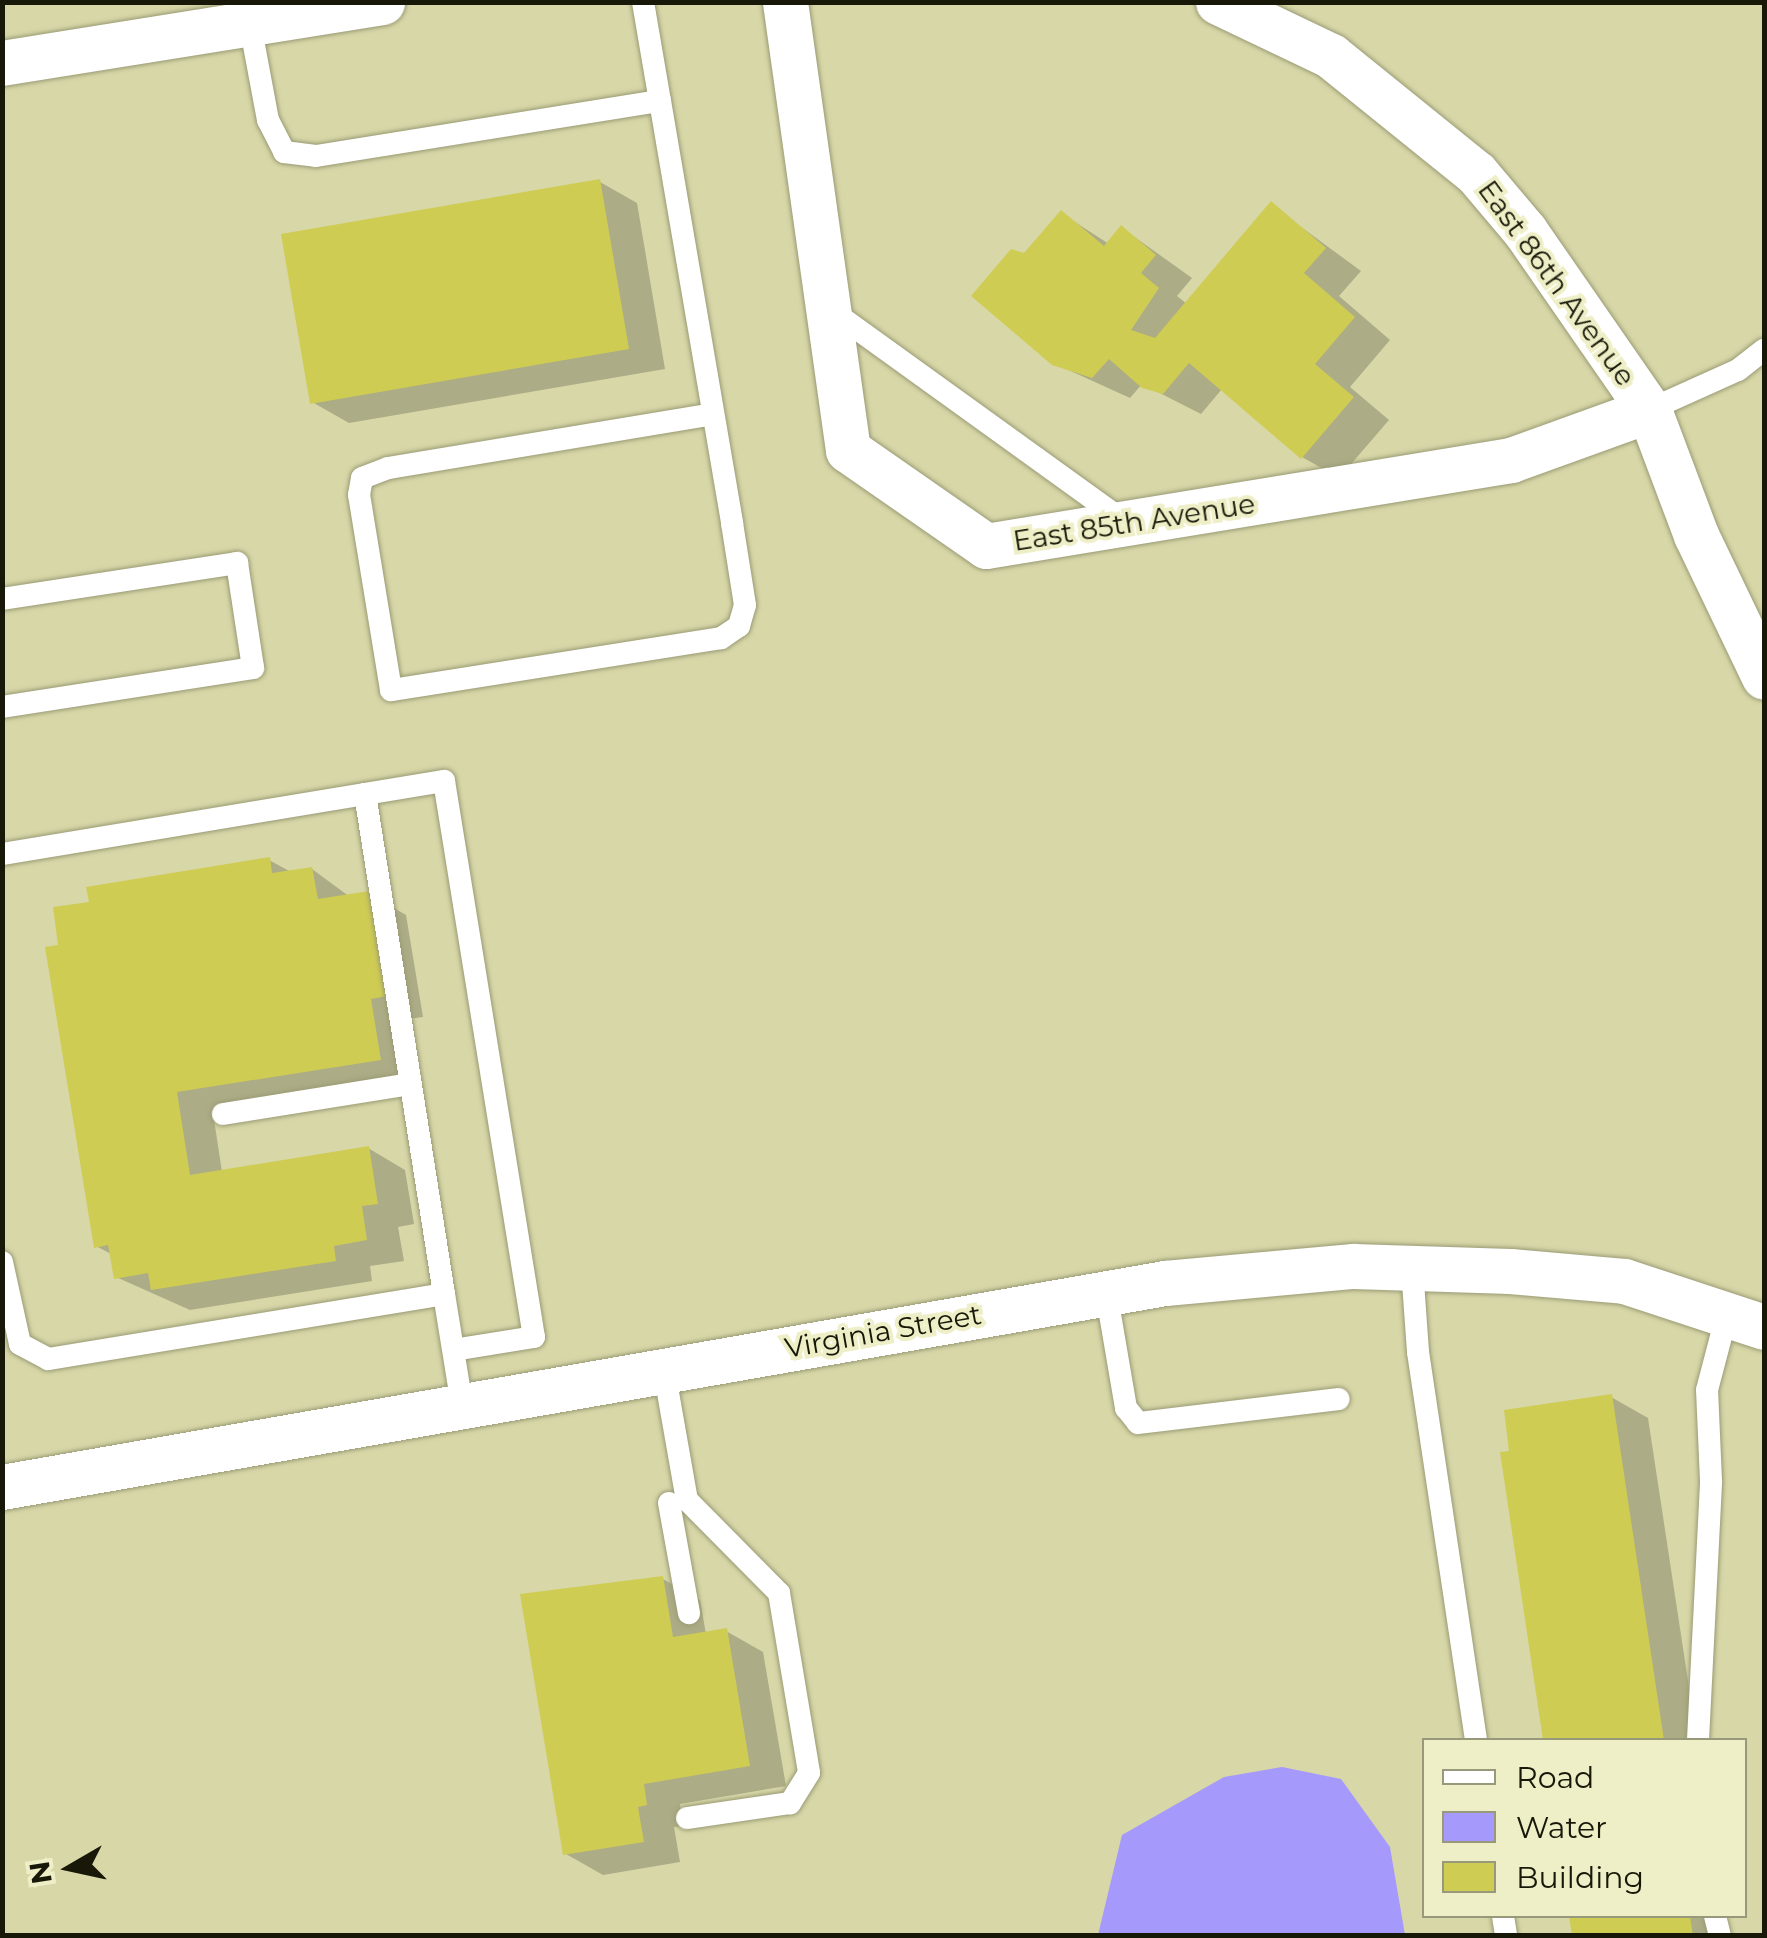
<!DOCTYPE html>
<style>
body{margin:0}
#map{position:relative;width:1767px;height:1938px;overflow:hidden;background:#e1e1ba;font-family:Montserrat,sans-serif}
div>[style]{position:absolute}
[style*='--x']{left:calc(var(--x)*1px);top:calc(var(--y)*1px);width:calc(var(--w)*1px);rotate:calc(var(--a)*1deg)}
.built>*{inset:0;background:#d7d7a8}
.water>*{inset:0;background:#a59afc}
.shadow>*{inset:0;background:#0003}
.building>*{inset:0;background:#cfcc54}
.roads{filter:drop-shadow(0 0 2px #9b9b76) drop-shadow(0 0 2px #9b9b76)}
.service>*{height:22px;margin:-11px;padding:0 11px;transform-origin:11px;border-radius:11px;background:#fff}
.minor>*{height:45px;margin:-22.5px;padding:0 22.5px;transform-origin:22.5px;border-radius:22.5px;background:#fff}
span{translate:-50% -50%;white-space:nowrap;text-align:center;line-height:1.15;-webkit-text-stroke:8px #eeeec7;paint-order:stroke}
.street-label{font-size:28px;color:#181809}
.frame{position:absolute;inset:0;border:5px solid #181809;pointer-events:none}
.legend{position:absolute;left:1422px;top:1738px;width:325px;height:180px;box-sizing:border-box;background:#eeeec7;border:2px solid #98987b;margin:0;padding:12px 18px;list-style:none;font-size:30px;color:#181809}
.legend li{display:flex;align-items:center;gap:20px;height:50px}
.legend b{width:50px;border:2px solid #98987b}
.north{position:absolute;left:20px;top:1818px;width:100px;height:100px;-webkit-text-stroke:8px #eeeec7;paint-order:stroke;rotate:261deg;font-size:28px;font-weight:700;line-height:40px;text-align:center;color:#181809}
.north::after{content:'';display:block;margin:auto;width:35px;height:45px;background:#181809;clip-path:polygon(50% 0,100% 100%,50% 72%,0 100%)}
</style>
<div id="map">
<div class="built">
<div style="clip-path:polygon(evenodd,3px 3px,1764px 3px,1764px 1935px,3px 1936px,3px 3px,1424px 1740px,1744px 1740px,1744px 1916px,1424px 1916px,1424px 1740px)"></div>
</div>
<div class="water">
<div style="clip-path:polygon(1282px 1767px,1341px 1779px,1390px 1847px,1405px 1935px,1098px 1935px,1122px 1835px,1224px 1777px)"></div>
</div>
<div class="shadow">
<div style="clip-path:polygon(600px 182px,637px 203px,665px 369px,349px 423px,312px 402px)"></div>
<div style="clip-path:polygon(1271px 205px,1361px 271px,1339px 296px,1390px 340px,1350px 387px,1389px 420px,1339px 478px,1302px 457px,1222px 389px,1201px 414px,1142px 384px,1130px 398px,1053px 363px,1025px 256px,1061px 213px,1109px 244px,1122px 228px,1192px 278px,1177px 296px,1187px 304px)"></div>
<div style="clip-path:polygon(269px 860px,291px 872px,312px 869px,350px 897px,369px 894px,406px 915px,423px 1017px,407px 1019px,417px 1080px,213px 1113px,222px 1172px,368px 1148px,405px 1170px,414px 1224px,398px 1227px,404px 1261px,370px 1266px,372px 1281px,190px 1310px,116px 1277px,113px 1255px,96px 1246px,61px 947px,92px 904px)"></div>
<div style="clip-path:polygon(1611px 1397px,1648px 1418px,1697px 1740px,1546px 1740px,1503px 1454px)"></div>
<div style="clip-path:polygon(663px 1579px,700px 1600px,706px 1634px,726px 1631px,763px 1652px,786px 1786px,680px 1804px,683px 1826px,674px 1827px,680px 1862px,603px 1875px,566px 1854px)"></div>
<div style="clip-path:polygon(1572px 1916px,1723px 1916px,1726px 1936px,1575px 1936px)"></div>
</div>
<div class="building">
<div style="clip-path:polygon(600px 179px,629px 349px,310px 404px,281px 234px)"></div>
<div style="clip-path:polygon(1271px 201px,1326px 248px,1304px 273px,1355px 317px,1315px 364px,1354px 397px,1301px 459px,1189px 363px,1163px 394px,1142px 388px,1109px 359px,1092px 378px,1052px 365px,971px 296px,1011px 249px,1024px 253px,1061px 210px,1104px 246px,1121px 225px,1156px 255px,1141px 273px,1159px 288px,1131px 330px,1155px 338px)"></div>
<div style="clip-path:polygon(270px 857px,272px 873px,312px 867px,318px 899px,369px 891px,387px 996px,371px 999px,381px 1060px,177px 1092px,190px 1175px,369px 1146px,378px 1204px,362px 1206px,367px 1240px,334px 1246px,336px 1261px,151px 1290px,148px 1273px,114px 1279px,108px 1245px,94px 1248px,45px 947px,58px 945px,53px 907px,89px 902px,86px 887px)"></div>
<div style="clip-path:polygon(1612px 1394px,1664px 1740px,1543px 1740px,1500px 1452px,1509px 1451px,1504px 1410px)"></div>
<div style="clip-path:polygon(663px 1576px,673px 1637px,727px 1628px,750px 1766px,644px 1784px,647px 1805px,638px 1807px,644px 1842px,563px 1855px,520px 1594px)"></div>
<div style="clip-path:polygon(1569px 1916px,1690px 1916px,1693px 1936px,1572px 1936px)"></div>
</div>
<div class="roads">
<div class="service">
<div style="--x:643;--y:2;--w:100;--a:80.3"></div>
<div style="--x:660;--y:101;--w:428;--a:80.3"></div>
<div style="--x:732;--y:523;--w:83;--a:81"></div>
<div style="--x:745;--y:605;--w:22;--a:106"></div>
<div style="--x:739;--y:626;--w:22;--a:146"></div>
<div style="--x:721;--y:638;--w:334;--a:171"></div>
<div style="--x:391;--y:690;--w:198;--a:-99.3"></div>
<div style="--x:359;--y:495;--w:17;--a:-80"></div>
<div style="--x:362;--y:478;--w:28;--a:-21"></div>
<div style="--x:388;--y:468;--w:329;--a:-9.4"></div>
<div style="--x:250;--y:24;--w:98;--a:79.4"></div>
<div style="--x:268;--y:120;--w:36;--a:63"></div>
<div style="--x:284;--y:152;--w:32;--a:7"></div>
<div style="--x:316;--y:156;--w:348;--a:-9.1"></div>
<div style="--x:831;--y:310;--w:362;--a:35.8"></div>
<div style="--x:1649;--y:410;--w:98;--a:-24.2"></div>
<div style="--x:1738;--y:370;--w:33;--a:-38"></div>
<div style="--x:2;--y:599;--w:238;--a:-8.7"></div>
<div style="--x:237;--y:563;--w:106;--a:81.3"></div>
<div style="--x:253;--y:668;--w:254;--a:171.2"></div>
<div style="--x:365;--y:794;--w:506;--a:81.02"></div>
<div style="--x:2;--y:854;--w:448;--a:-9.4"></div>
<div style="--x:444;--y:781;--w:563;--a:80.81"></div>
<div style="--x:534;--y:1337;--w:81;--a:170.8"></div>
<div style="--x:223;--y:1114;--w:189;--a:-9.1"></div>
<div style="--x:2;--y:1262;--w:84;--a:77.6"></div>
<div style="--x:20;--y:1344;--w:32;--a:28"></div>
<div style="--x:48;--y:1359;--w:401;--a:-9.3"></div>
<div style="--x:444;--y:1294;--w:112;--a:80.8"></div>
<div style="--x:1412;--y:1268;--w:84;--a:85.9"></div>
<div style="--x:1418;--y:1352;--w:392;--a:81.5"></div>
<div style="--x:1106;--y:1291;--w:119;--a:80.3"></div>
<div style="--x:1126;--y:1408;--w:19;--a:51"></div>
<div style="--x:1138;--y:1423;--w:202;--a:-6.8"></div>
<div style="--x:664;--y:1370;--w:132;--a:80"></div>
<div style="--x:687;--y:1500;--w:131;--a:45.3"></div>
<div style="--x:779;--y:1593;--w:182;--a:80.5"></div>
<div style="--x:809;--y:1773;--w:36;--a:122"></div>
<div style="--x:790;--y:1803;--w:104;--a:171.7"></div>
<div style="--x:669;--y:1503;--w:112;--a:79.7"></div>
<div style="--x:1698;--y:1740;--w:259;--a:-87.1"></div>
<div style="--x:1711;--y:1481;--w:91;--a:-92.5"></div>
<div style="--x:1707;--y:1390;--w:79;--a:-75.3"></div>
<div style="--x:1503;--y:1916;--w:20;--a:81"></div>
<div style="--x:1715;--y:1916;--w:21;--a:76"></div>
</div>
<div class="minor">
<div style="--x:785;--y:2;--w:452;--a:82"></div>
<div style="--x:848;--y:450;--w:168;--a:34.8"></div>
<div style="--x:986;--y:546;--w:532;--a:-9.3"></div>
<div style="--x:1511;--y:460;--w:147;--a:-19.9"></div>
<div style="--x:1218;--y:2;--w:125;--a:25.5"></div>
<div style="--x:1331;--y:56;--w:186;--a:38.9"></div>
<div style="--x:1476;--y:173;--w:76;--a:49.8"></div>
<div style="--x:1525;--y:231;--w:218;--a:55.3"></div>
<div style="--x:1649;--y:410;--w:134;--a:69.4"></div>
<div style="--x:1696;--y:535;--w:157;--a:64.4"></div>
<div style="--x:2;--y:63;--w:385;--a:-9.1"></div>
<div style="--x:2;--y:1487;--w:1181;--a:-9.95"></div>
<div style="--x:1165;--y:1283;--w:189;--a:-5.2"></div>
<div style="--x:1353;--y:1266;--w:157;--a:1.8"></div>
<div style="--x:1510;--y:1271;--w:114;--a:5"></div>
<div style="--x:1624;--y:1281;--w:147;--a:18.2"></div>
</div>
</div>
<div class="street-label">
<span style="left:1557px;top:283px;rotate:54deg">East 86th Avenue</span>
<span style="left:1134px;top:522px;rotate:-9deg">East 85th Avenue</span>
<span style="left:883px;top:1331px;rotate:-10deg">Virginia Street</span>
</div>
<div class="frame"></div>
<ul class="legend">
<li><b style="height:12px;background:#fff"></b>Road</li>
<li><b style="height:28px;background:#a59afc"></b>Water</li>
<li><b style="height:28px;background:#cfcc54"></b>Building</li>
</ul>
<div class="north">N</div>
</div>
